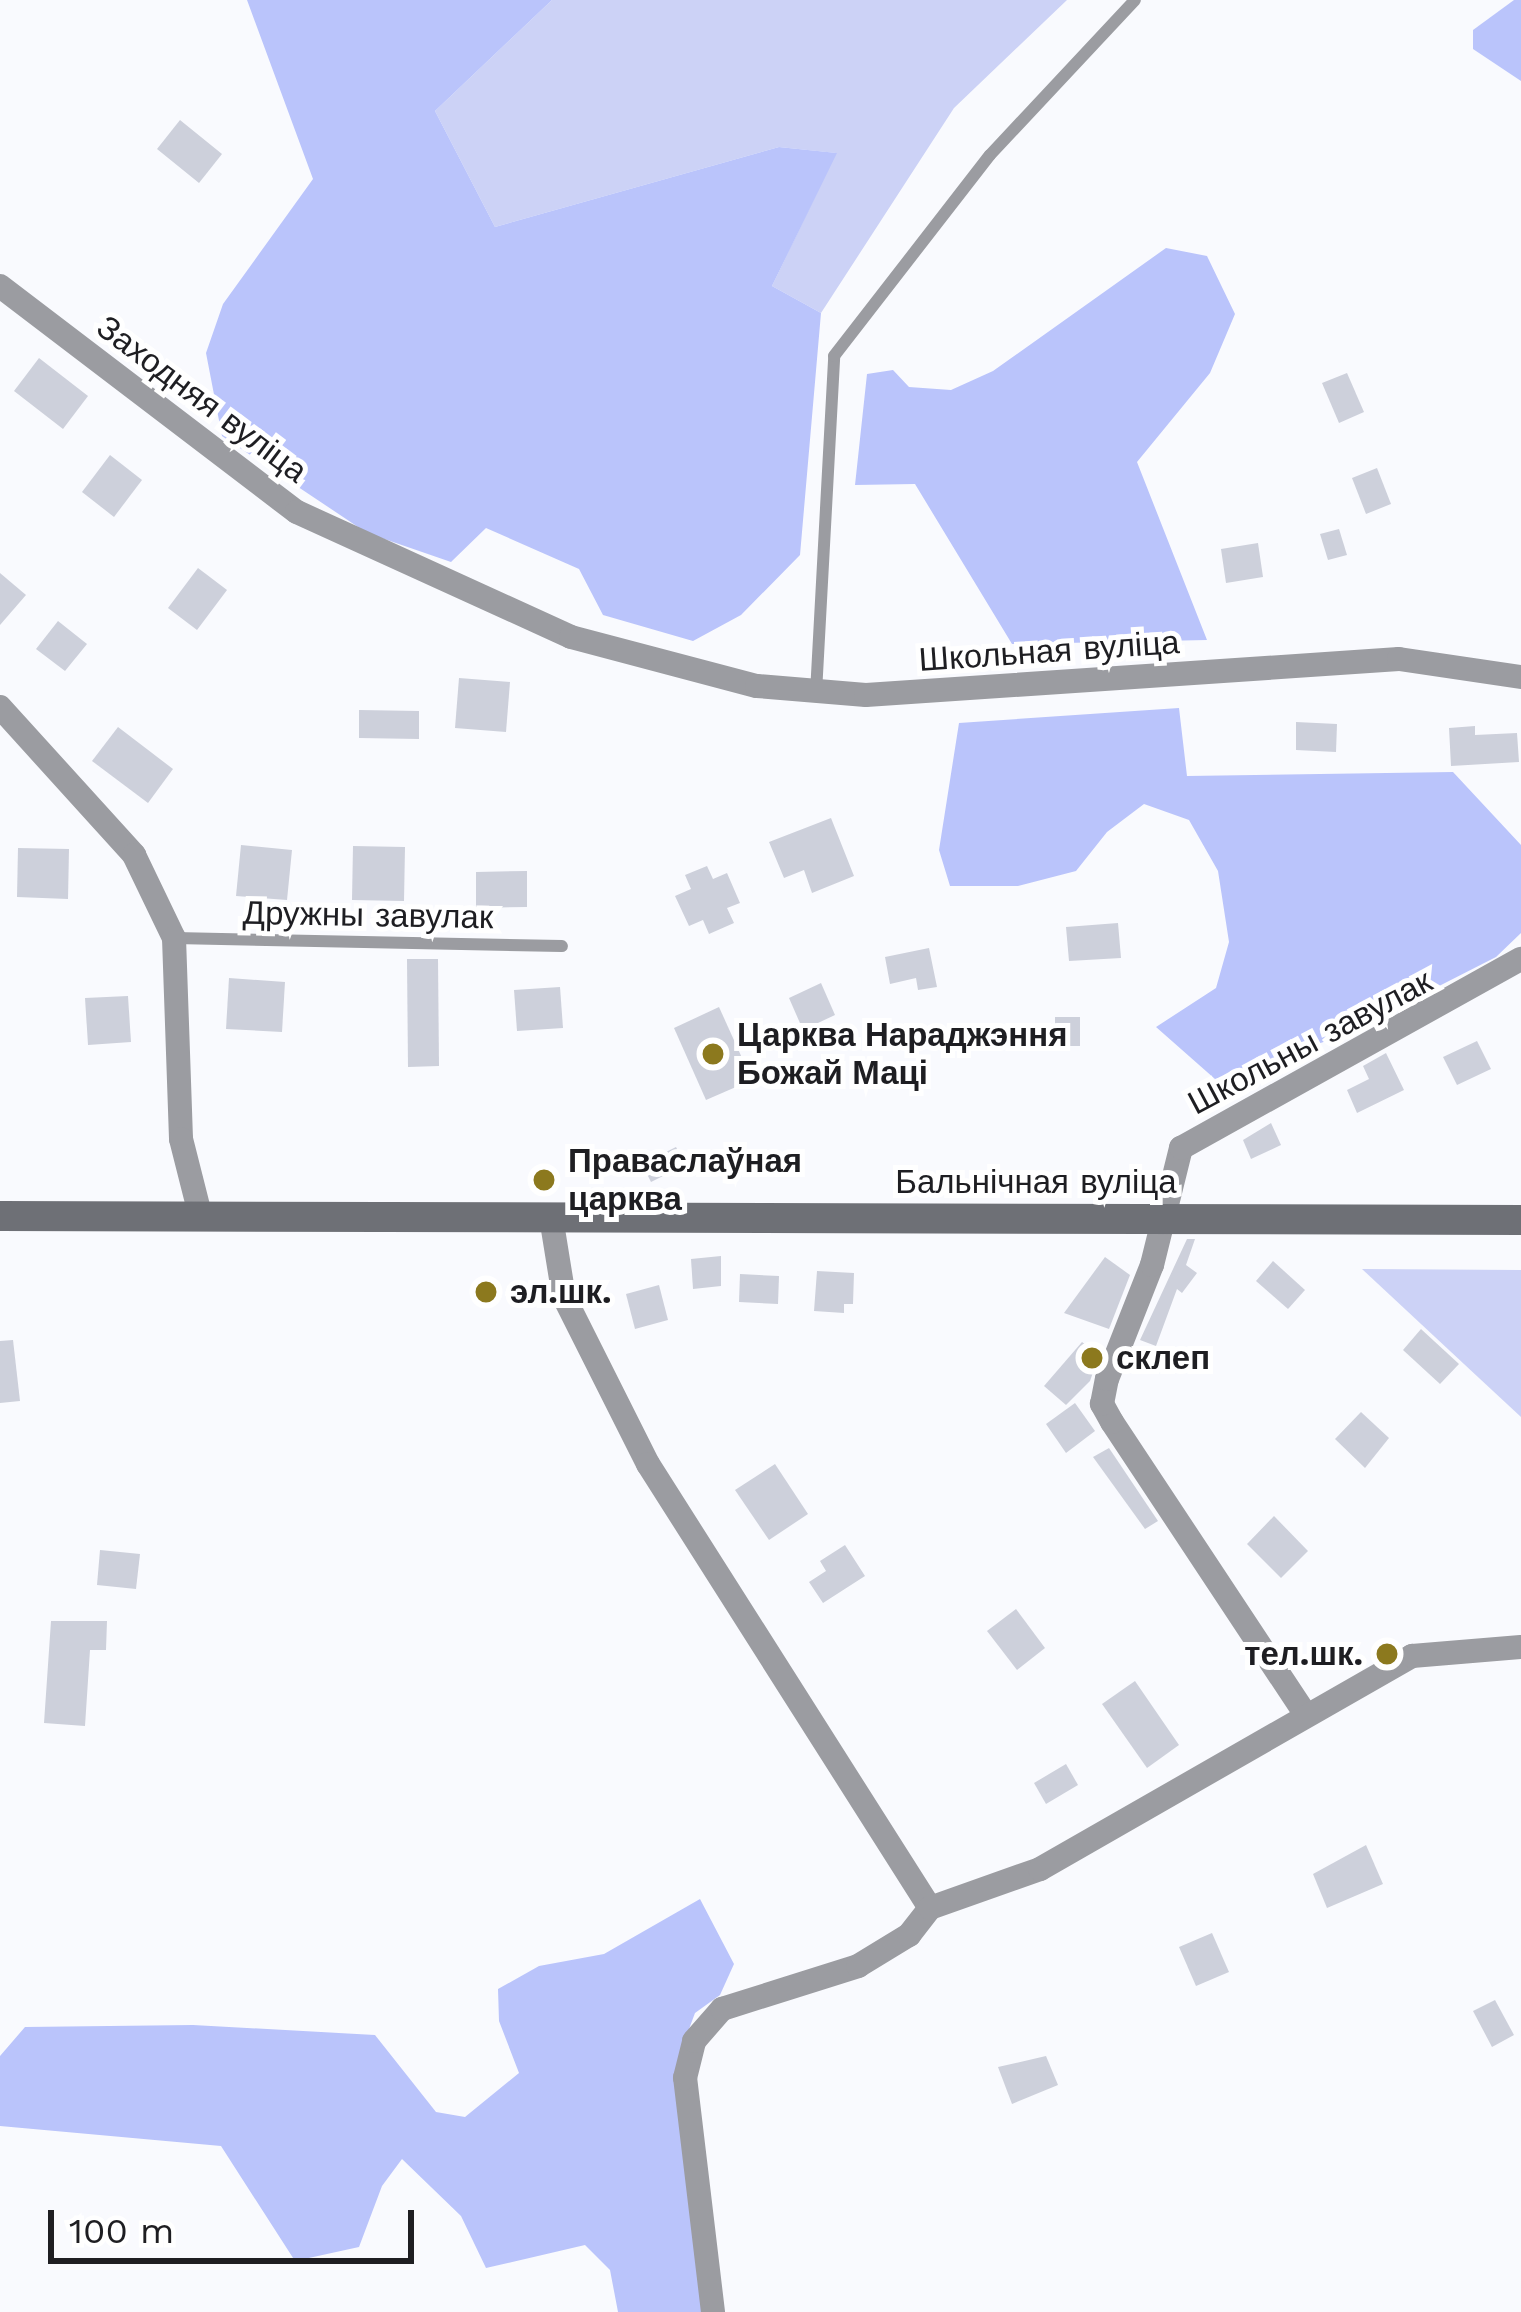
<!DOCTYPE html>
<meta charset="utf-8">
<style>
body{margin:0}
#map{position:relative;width:1521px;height:2312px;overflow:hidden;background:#f9fafe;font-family:"Work Sans",sans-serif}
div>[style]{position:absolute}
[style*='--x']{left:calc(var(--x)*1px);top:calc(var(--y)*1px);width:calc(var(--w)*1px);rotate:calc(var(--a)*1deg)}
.green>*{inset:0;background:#ccd2f6}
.forest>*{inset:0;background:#bac4fb}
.building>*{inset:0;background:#cdd0db}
.lane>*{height:12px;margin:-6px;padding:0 6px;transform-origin:6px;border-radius:6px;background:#9b9ca1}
.street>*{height:24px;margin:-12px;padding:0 12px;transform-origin:12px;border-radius:12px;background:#9b9ca1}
.secondary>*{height:30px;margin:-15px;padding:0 15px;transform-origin:15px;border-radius:15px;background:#6e7076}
.dots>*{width:33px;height:33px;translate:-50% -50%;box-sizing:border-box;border:6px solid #fff;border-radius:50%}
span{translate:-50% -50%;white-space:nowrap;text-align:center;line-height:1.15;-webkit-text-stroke:10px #fff;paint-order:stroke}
.street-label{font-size:33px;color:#1e1e22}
.poi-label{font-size:33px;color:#1e1e22;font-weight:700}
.left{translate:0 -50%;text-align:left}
.right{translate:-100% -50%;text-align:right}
.scale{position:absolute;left:48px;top:2210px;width:366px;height:54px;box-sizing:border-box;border:6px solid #1e1e22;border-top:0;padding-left:15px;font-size:36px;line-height:42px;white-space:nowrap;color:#1e1e22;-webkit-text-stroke:9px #fff;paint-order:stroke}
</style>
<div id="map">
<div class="green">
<div style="clip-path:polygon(552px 0,1067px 0,954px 108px,821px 313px,772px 286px,836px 153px,779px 147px,495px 227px,435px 111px)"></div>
<div style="clip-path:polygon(1362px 1269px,1521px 1270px,1521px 1417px,1479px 1378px)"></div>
</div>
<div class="forest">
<div style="clip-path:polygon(247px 0,552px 0,435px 111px,495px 227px,779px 147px,837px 153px,772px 286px,821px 313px,800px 555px,741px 615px,693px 641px,603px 615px,579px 569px,486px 528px,451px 562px,367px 533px,222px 436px,206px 353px,223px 304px,313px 179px)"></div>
<div style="clip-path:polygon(1514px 0,1521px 0,1521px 81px,1473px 49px,1473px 30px)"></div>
<div style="clip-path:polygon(1166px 248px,1207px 256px,1235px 314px,1210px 373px,1137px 462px,1207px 640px,1012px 644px,915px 484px,855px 485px,867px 374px,893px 370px,909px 387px,951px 390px,993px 371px)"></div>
<div style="clip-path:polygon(1179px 708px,1187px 776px,1453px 772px,1521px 845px,1521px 933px,1496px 957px,1341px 1036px,1215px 1079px,1156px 1027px,1216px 988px,1229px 942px,1218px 871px,1189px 820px,1144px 804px,1107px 832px,1076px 871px,1018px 886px,950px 886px,939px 850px,959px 723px)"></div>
<div style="clip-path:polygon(700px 1899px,734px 1964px,720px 1995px,695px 2013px,679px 2056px,705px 2312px,618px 2312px,610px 2270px,585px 2245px,486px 2268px,461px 2216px,402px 2159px,382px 2186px,359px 2247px,295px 2261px,221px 2146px,0 2126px,0 2056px,25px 2027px,193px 2025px,375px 2035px,436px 2112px,465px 2117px,519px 2073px,499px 2021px,498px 1989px,539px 1966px,604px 1954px)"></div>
</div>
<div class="building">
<div style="clip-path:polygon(180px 120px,222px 154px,199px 183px,157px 149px)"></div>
<div style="clip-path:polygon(39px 358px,88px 396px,63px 429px,14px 391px)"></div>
<div style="clip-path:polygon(1347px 373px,1364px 412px,1339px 423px,1322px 383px)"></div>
<div style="clip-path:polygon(110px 455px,142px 480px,114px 517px,82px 492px)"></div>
<div style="clip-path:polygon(1377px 468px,1391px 504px,1366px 514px,1352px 478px)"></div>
<div style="clip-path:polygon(1339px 529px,1347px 555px,1328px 560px,1320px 534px)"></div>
<div style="clip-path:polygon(1258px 543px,1263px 577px,1226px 583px,1221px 549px)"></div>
<div style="clip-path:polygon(198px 568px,227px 590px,197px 630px,168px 608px)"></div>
<div style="clip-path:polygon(0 573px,26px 595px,0 625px)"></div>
<div style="clip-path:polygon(58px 621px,87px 644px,65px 671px,36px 649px)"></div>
<div style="clip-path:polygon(459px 678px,510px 682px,506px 732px,455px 728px)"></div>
<div style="clip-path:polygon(359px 710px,419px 711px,419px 739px,359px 738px)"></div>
<div style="clip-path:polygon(1296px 722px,1337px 724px,1336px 752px,1296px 750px)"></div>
<div style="clip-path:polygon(1475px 726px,1475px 735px,1517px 733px,1519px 762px,1451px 766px,1449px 728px)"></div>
<div style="clip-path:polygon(118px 727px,173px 769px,148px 803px,92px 761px)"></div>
<div style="clip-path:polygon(831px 818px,854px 876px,812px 893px,804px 870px,784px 878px,769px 842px)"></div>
<div style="clip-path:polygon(241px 845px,292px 850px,287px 900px,236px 896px)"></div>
<div style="clip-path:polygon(353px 846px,405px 847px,404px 901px,352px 900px)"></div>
<div style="clip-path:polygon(18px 848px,69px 849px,68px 899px,17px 897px)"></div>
<div style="clip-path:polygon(707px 866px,713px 879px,727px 873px,740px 903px,727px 908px,734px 923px,709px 934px,703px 920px,689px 926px,675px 896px,691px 889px,685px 875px)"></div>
<div style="clip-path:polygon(527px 871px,527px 907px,476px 908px,476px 872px)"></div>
<div style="clip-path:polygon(1118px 923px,1121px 958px,1069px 961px,1066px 927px)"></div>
<div style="clip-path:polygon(929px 948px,937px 987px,918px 990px,916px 978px,890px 984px,885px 957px)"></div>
<div style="clip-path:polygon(407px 959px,438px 959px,439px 1066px,408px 1067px)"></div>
<div style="clip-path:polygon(229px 978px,285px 982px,282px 1032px,226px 1029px)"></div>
<div style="clip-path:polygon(821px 983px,835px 1015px,803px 1030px,789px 998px)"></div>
<div style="clip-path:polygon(560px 987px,563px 1028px,517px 1031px,514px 990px)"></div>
<div style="clip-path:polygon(128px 996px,131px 1042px,88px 1045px,85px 998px)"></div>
<div style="clip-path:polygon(719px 1007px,752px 1080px,706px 1100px,674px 1028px)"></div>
<div style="clip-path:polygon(1055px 1017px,1080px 1017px,1080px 1046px,1055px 1046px)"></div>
<div style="clip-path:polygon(1477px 1041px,1491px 1069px,1457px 1085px,1443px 1057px)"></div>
<div style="clip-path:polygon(1386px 1053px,1404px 1090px,1357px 1113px,1347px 1090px,1369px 1079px,1363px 1066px)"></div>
<div style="clip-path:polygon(1271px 1123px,1281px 1145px,1251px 1159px,1243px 1140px)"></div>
<div style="clip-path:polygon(676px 1147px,685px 1165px,651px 1182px,642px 1164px)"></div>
<div style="clip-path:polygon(1187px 1239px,1195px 1239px,1186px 1265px,1197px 1273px,1182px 1293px,1177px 1289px,1156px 1346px,1140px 1340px)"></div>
<div style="clip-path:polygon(721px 1256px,721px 1286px,693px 1289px,691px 1259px)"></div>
<div style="clip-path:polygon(1105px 1257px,1130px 1275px,1109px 1329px,1064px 1313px)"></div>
<div style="clip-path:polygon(1273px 1261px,1305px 1290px,1288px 1309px,1256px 1281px)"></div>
<div style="clip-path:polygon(817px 1271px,854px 1273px,853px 1304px,844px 1304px,844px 1313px,814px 1311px)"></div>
<div style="clip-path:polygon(740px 1274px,779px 1276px,778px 1304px,739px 1302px)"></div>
<div style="clip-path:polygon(659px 1285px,668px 1320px,635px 1329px,626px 1294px)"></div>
<div style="clip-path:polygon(1421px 1329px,1459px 1364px,1440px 1384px,1403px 1350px)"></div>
<div style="clip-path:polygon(13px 1340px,20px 1401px,0 1403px,0 1341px)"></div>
<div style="clip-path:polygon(1082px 1342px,1099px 1355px,1090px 1381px,1066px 1405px,1044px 1386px)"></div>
<div style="clip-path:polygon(1075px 1403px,1095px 1431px,1066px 1453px,1046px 1424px)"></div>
<div style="clip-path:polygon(1361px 1412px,1389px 1438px,1365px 1468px,1335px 1439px)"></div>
<div style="clip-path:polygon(1109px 1448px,1158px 1521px,1145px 1529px,1093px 1457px)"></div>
<div style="clip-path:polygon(775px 1464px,808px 1514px,769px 1540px,735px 1490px)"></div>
<div style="clip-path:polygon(1274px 1516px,1308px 1551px,1281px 1578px,1247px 1544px)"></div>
<div style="clip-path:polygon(845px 1545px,865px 1576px,823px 1603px,809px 1582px,826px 1571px,820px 1561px)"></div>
<div style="clip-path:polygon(100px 1550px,140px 1554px,136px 1589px,97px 1585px)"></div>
<div style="clip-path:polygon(1016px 1609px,1045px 1648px,1017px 1670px,987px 1631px)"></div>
<div style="clip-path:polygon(51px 1621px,107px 1621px,106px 1650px,90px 1650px,85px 1726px,44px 1723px)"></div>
<div style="clip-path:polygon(1135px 1681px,1179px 1745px,1147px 1768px,1102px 1704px)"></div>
<div style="clip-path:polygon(1066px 1764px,1078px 1785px,1046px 1804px,1034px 1783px)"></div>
<div style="clip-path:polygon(1366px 1845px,1383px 1884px,1327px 1908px,1313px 1874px)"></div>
<div style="clip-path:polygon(1212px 1933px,1229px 1972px,1196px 1986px,1179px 1947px)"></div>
<div style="clip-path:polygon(1495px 2000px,1514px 2035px,1492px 2047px,1473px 2011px)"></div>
<div style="clip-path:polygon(1046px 2056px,1058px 2085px,1012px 2104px,998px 2067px)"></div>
</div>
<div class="lane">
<div style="--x:816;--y:693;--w:337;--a:-86.9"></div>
<div style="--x:834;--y:356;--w:254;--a:-52.2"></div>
<div style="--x:990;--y:155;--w:212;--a:-46.9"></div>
<div style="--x:175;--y:938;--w:387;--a:1.2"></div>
</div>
<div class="street">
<div style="--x:0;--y:286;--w:373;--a:37.3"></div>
<div style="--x:297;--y:512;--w:301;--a:24.5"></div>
<div style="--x:571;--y:637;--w:192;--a:14.8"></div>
<div style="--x:757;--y:686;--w:109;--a:4.7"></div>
<div style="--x:866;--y:695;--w:534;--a:-3.86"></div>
<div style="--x:1399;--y:659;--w:123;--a:8.4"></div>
<div style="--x:0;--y:707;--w:200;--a:47.8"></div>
<div style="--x:134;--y:855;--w:92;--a:64.3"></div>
<div style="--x:174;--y:938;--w:201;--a:88"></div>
<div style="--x:181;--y:1139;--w:81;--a:75.8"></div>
<div style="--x:551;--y:1217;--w:81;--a:80.8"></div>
<div style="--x:564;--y:1297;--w:187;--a:63.3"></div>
<div style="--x:648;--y:1464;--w:526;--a:57.58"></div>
<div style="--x:1304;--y:1712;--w:348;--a:-123.5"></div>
<div style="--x:1112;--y:1422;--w:21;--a:-119"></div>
<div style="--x:1102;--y:1404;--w:25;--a:-79"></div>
<div style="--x:1107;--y:1379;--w:123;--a:-68.5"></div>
<div style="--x:1152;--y:1265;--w:121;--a:-76.1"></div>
<div style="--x:1181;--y:1148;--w:389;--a:-29.1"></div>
<div style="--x:713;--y:2312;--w:236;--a:-96.8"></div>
<div style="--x:685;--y:2078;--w:38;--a:-76"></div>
<div style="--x:694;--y:2041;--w:43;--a:-48.8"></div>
<div style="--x:722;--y:2009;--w:143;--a:-17.5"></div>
<div style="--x:858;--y:1966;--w:60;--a:-31.3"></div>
<div style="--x:909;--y:1935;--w:34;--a:-52"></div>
<div style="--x:930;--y:1908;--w:117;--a:-19.5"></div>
<div style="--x:1040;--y:1869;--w:429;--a:-29.8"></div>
<div style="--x:1412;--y:1656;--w:109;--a:-4.7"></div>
</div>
<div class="secondary">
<div style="--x:0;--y:1216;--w:1521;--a:0.15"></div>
</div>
<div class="dots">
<div style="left:713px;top:1054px;background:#8c791e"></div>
<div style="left:544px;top:1180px;background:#8c791e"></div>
<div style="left:486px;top:1292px;background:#8c791e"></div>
<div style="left:1092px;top:1358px;background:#8c791e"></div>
<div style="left:1387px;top:1654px;background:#8c791e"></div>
</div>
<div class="street-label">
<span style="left:202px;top:399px;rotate:37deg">Заходняя вуліца</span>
<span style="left:1049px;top:651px;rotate:-4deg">Школьная вуліца</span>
<span style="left:368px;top:915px;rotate:1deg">Дружны завулак</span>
<span style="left:1310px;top:1042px;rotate:-28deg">Школьны завулак</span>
<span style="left:1036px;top:1182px">Бальнічная вуліца</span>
</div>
<div class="poi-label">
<span class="left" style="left:737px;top:1054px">Царква Нараджэння<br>Божай Маці</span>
<span class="left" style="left:568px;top:1180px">Праваслаўная<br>царква</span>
<span class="left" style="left:510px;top:1292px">эл.шк.</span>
<span class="left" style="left:1116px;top:1358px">склеп</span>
<span class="right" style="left:1363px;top:1654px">тел.шк.</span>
</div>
<div class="scale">100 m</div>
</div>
